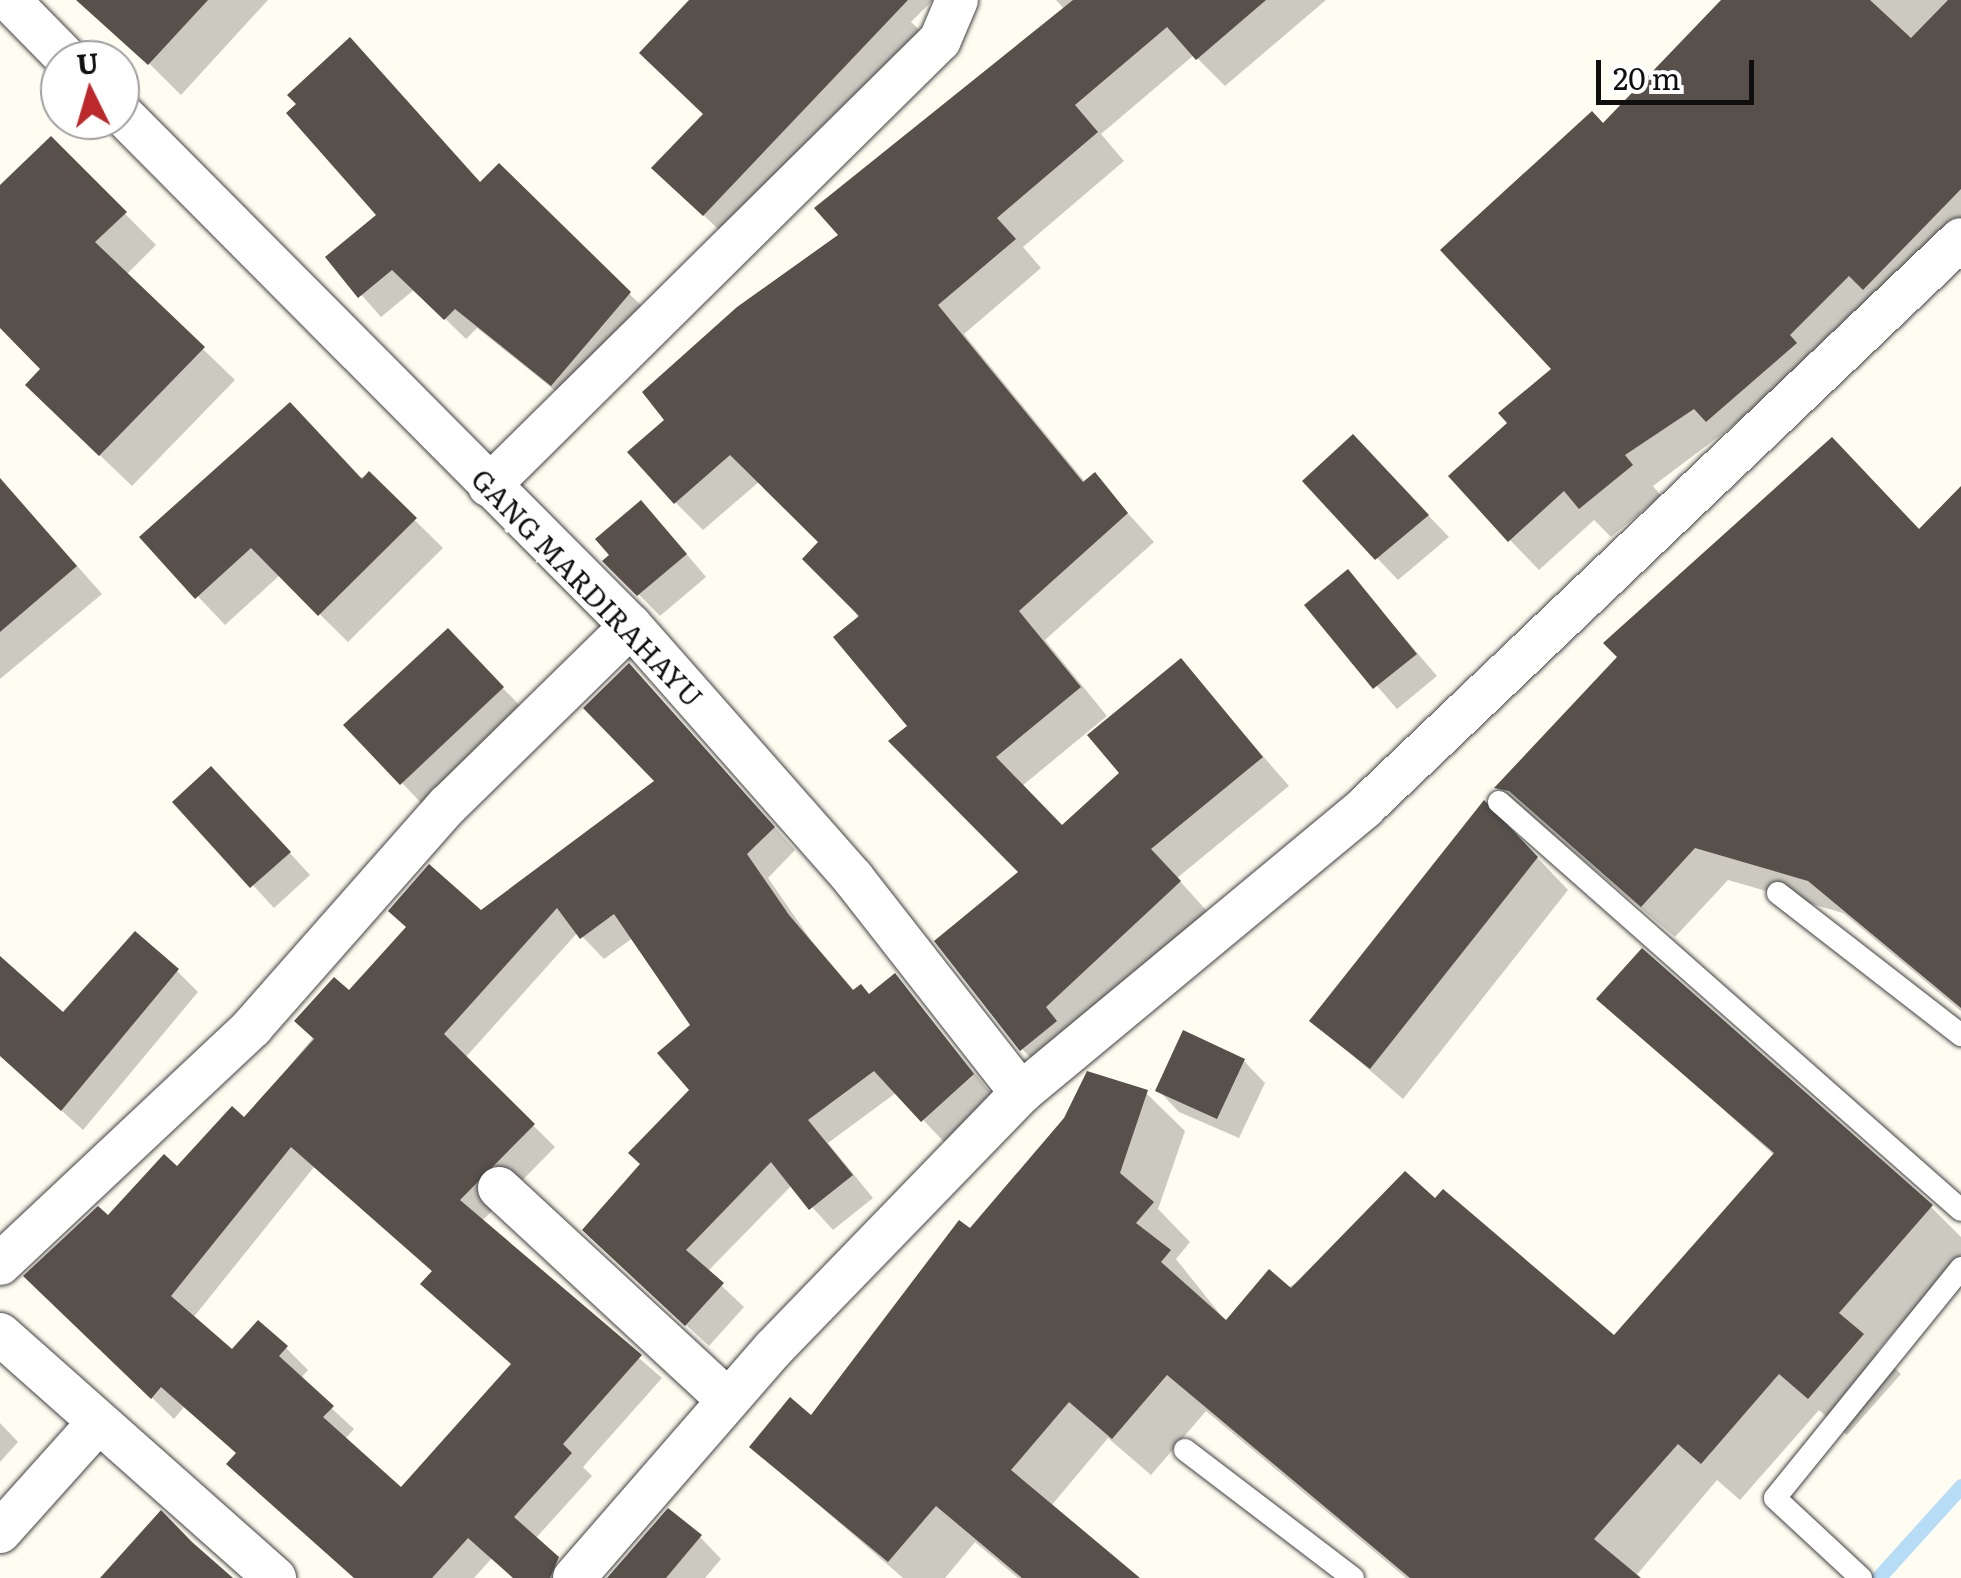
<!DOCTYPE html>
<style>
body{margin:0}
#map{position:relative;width:1961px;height:1578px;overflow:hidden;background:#fffcf1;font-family:Literata,serif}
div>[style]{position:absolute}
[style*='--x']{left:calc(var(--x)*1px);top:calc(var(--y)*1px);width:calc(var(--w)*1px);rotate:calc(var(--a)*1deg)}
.shadow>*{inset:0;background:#0003}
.stream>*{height:15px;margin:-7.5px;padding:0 7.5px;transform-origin:7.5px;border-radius:7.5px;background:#b7dcf5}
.building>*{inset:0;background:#57504b}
.roads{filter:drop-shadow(0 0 2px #424242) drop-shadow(0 0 2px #424242)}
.service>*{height:22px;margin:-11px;padding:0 11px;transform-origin:11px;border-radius:11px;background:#fff}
.minor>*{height:42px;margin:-21px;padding:0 21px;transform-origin:21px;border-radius:21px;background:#fff}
span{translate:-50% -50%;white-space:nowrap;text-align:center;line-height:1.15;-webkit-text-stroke:10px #fff;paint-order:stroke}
.street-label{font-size:28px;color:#0f0f0f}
.north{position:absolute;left:40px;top:40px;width:100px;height:100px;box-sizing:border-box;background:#fff;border:2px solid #9f9f9f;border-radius:50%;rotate:355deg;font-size:28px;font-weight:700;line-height:40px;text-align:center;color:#0f0f0f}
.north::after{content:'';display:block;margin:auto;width:35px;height:45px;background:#bc292c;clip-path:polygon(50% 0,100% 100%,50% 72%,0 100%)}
.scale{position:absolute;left:1596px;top:60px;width:158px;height:45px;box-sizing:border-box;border:5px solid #0f0f0f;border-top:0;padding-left:12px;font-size:30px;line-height:35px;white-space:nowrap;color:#0f0f0f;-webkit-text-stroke:8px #fff;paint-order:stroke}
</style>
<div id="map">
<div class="shadow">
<div style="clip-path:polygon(85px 0,268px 0,181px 95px)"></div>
<div style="clip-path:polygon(694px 0,933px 0,911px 22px,927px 37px,732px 242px,683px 196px,705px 115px)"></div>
<div style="clip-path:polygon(1056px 0,1326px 0,1225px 86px,1194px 55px,1101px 134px,1124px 161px,1023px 247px,1041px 268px,964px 334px,1086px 483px,1094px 476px,1154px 542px,1045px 640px,1107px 716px,1022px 786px,1063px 828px,1123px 773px,1181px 662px,1289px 786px,1177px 878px,1207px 911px,1072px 1036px,1050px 1077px,1022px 1049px,1021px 872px,911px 726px,821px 542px,760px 481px,703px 530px,675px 502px,668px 420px,1065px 10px)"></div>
<div style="clip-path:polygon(1725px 0,1961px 0,1961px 254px,1653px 486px,1661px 496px,1611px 537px,1594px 520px,1539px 570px,1510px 540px,1510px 423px,1554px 369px,1604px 126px)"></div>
<div style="clip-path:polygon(51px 139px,156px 245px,126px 275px,235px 380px,132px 486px,60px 417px,44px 369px,0 325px,0 189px)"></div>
<div style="clip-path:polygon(499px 167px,650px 314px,573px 405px,477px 328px,466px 339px,415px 289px,381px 317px,328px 257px,481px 184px)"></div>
<div style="clip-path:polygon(1374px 459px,1449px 537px,1398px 580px,1377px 558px)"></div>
<div style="clip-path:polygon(369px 475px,443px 548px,348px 642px,280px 575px,225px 625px,143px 538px)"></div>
<div style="clip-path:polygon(0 479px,102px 594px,0 679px)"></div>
<div style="clip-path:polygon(1961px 490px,1961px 1011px,1843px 913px,1728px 880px,1675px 937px,1498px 788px,1920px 532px)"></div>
<div style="clip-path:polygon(662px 525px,706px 577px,660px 616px,606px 561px)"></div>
<div style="clip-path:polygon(1348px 572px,1437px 676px,1397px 709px,1307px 605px)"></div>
<div style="clip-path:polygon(448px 631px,524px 710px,423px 805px,347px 725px)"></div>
<div style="clip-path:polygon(evenodd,651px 688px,795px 850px,768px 878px,811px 940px,855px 992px,870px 997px,895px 976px,994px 1097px,944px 1142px,897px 1092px,828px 1143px,873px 1198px,833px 1230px,792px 1185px,707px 1272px,744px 1307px,709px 1346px,607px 1252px,643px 1164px,692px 1090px,694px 1025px,634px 937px,604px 959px,578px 932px,465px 1058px,555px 1147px,481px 1222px,662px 1378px,583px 1467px,592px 1476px,535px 1539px,566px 1578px,514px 1578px,492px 1558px,474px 1578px,355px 1578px,238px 1454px,184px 1407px,174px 1419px,49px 1298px,109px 1218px,245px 1120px,350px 993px,481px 913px,657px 781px,651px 688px,314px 1167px,434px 1273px,513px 1365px,401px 1490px,345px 1439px,354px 1429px,300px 1379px,308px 1370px,286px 1348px,232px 1352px,193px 1318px,314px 1167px)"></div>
<div style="clip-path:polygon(233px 791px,310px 875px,274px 908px,176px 802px)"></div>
<div style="clip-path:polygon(1516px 835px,1568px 890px,1403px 1099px,1313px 1021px)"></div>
<div style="clip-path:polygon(1642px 952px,1931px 1207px,1961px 1237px,1961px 1255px,1877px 1351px,1901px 1374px,1847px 1435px,1819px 1410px,1740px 1500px,1717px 1480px,1634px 1578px,1406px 1578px,1206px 1411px,1151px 1475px,1108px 1438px,1051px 1506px,1136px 1578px,1018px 1578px,975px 1542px,945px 1578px,903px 1578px,752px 1447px,812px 1419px,970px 1232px,1146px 1093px,1185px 1131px,1158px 1209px,1190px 1242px,1176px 1259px,1227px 1323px,1435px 1202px,1614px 1339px,1775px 1156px,1600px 999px)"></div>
<div style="clip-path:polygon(0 964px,63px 1015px,177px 971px,198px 992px,83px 1130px,0 1055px)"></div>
<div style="clip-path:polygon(1244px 1061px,1265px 1083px,1239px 1138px,1179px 1112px,1158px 1090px)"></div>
<div style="clip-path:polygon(0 1423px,18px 1442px,0 1462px)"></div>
<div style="clip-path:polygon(700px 1537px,721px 1559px,705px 1578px,610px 1578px)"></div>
</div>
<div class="stream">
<div style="--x:1878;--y:1578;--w:124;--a:-47.9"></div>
</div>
<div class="building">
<div style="clip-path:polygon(76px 0,208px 0,148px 65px)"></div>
<div style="clip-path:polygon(689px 0,908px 0,703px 216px,651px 168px,703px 114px,639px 53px)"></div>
<div style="clip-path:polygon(1073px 0,1266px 0,1196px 60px,1167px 27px,1075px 105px,1098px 132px,997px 218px,1016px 239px,938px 305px,1083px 482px,1095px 472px,1128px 513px,1019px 611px,1081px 687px,996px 757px,1062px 825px,1119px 773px,1087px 735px,1181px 658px,1263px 757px,1151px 849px,1181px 881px,1046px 1007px,1057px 1021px,1020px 1051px,934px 941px,1018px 872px,888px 741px,907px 726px,833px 637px,859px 616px,802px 559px,818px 542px,730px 455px,674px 504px,627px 452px,664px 420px,642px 392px,737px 307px,838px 235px,814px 208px)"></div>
<div style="clip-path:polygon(1721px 0,1870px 0,1911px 38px,1948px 0,1961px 0,1961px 189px,1863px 290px,1849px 276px,1790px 335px,1797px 343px,1706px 422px,1694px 409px,1625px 455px,1633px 465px,1579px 509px,1564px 491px,1508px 542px,1448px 476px,1507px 423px,1498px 413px,1551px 369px,1440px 250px,1592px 111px,1603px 123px)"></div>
<div style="clip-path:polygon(350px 37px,480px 182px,499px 163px,631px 292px,551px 386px,455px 309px,444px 320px,392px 270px,358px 298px,325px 257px,376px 215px,286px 113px,296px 104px,287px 95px)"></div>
<div style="clip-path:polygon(51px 136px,127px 212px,95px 242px,205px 347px,99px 456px,25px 385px,40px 369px,0 328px,0 185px)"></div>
<div style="clip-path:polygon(290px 402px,362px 479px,369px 471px,417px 518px,318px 616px,251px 548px,195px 599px,139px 537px)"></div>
<div style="clip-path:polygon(1353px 434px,1429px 515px,1375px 560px,1302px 481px)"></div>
<div style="clip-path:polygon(1832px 437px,1919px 529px,1961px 486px,1961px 1008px,1808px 881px,1695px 848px,1641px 907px,1509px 791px,1494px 788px,1617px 657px,1603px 643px)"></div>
<div style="clip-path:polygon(0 478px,77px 566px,0 632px)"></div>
<div style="clip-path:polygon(641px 500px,687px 554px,637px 596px,602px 561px,609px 555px,595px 539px)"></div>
<div style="clip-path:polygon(1348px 569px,1417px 654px,1373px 689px,1304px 605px)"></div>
<div style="clip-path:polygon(448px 628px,504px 687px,400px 785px,343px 725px)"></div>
<div style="clip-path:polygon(evenodd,629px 663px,775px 827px,747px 854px,789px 915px,853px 990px,861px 984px,869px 994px,895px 973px,974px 1074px,921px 1122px,874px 1071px,808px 1120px,853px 1175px,809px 1210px,771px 1162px,686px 1250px,724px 1283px,685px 1326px,582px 1230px,640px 1164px,628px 1153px,689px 1090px,657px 1053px,690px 1025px,614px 914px,580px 939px,557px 908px,444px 1034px,535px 1124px,460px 1200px,642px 1355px,563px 1444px,572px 1453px,514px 1517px,559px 1557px,550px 1578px,513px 1578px,468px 1538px,432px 1578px,354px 1578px,226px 1464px,236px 1453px,161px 1387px,151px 1399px,23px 1276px,98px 1206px,108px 1215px,164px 1154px,177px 1166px,232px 1106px,244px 1117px,314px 1039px,294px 1021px,334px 977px,349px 990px,406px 927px,388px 911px,429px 864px,481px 910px,654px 781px,583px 708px,629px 663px,291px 1147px,432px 1271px,420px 1284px,511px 1364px,401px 1487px,323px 1417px,334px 1406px,279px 1356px,288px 1346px,258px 1320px,232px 1349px,171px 1296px,291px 1147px)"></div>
<div style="clip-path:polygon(211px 766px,291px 852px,250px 888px,172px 802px)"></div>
<div style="clip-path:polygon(1484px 800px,1538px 857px,1370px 1069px,1309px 1021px)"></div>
<div style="clip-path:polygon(135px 931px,179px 969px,61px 1111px,0 1056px,0 956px,63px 1012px)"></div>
<div style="clip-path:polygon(1642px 948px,1933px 1205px,1839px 1313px,1864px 1334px,1808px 1399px,1779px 1374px,1701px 1464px,1678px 1444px,1594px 1539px,1641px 1578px,1410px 1578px,1167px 1375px,1112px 1439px,1069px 1402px,1011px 1470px,1140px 1578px,1022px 1578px,936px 1506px,888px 1562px,749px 1447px,790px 1397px,811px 1415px,959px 1220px,970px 1228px,1064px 1118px,1087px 1071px,1148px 1090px,1120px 1173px,1154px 1202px,1136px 1223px,1171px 1250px,1161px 1262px,1226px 1320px,1269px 1269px,1291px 1288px,1405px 1171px,1435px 1198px,1443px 1189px,1614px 1335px,1774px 1153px,1596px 999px)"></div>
<div style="clip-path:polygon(1183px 1030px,1245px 1059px,1217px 1119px,1155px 1091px)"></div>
<div style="clip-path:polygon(668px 1508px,702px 1535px,666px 1578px,607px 1578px)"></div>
<div style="clip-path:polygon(161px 1510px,192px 1542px,233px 1578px,100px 1578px)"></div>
</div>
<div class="roads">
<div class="service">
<div style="--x:1499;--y:802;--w:616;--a:41.45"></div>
<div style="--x:1778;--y:893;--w:232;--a:37.8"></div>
<div style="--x:1185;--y:1450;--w:211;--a:37.3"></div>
<div style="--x:1861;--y:1578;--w:117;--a:-137.1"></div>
<div style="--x:1775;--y:1498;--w:296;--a:-51"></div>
</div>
<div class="minor">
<div style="--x:9;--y:0;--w:84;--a:45.5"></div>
<div style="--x:120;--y:112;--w:725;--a:45.17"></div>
<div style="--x:631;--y:626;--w:336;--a:48.6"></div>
<div style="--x:853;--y:878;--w:273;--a:52"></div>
<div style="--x:489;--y:486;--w:634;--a:-44.68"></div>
<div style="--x:940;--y:40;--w:43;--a:-67"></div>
<div style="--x:499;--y:1188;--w:312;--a:42.8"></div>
<div style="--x:0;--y:1264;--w:346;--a:-43.2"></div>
<div style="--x:252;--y:1027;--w:296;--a:-48.6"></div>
<div style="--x:448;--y:805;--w:256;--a:-44.4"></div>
<div style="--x:0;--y:1334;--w:368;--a:41.6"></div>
<div style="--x:0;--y:1532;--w:144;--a:-48.1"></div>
<div style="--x:574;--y:1578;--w:305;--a:-49"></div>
<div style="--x:774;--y:1348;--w:355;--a:-45.9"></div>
<div style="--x:1021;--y:1093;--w:447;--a:-39.7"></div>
<div style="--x:1365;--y:807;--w:823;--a:-43.62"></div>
</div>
</div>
<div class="street-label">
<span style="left:588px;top:587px;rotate:46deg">GANG MARDIRAHAYU</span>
</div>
<div class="north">U</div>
<div class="scale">20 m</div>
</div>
